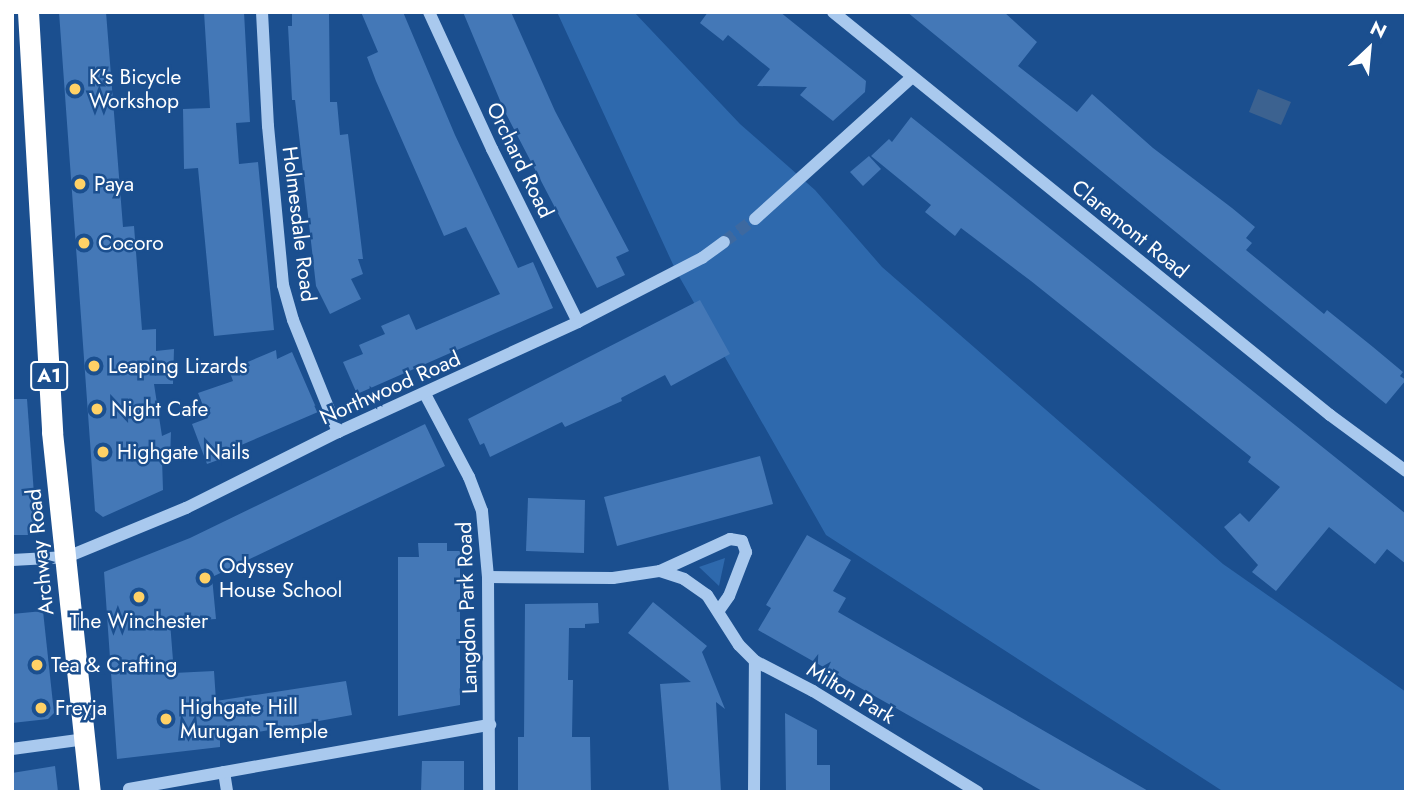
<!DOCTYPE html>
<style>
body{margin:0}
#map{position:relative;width:1418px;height:804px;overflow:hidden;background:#1b4f8f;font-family:Jost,sans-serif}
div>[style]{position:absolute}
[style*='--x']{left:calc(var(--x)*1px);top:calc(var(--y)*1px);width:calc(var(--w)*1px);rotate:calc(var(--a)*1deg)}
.green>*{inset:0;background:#2e69ad}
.water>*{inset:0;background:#3c6290}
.building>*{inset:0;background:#4478b7}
.minor-tunnel>*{height:12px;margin-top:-6px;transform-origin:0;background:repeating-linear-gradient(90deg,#3d69a0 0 12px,transparent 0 18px)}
.minor>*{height:12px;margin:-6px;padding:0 6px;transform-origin:6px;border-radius:6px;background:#a9c9ee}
.highway>*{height:21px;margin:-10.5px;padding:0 10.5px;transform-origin:10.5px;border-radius:10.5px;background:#fff}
.dots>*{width:19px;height:19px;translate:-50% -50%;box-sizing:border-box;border:4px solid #1b4f8f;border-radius:50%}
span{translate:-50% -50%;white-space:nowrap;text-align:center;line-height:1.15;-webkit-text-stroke:5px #1b4f8f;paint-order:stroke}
.shield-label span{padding:2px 5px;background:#1b4f8f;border:2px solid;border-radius:5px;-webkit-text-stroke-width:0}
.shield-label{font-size:19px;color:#fff;font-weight:700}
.poi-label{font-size:21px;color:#fff}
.left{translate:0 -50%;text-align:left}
.street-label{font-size:21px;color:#fff}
.frame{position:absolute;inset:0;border:14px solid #fff;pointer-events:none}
.north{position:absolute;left:1334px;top:14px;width:70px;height:70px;-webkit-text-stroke:5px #1b4f8f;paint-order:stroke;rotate:26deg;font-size:19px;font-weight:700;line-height:28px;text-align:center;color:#fff}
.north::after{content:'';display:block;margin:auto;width:24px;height:32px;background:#fff;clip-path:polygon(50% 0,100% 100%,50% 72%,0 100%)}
</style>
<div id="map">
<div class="green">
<div style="clip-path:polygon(557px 12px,634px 12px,740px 124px,815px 190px,882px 267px,1223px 564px,1406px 692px,1406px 792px,1224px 792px,826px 535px,676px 271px)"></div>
<div style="clip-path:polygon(725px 558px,719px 586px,699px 567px)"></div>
</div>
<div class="water">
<div style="clip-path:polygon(1258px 89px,1291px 102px,1281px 125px,1249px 112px)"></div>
</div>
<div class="building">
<div style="clip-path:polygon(59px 12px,106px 12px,123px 227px,134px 226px,142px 330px,156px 329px,156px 351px,174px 349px,173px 384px,154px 384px,162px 436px,171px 432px,170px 459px,162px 459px,163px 490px,103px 517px,95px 511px)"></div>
<div style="clip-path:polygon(204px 12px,244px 12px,250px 122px,236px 123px,239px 164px,258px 162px,274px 330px,214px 336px,198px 168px,184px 169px,183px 109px,210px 108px)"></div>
<div style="clip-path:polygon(292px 12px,329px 12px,330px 102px,337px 102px,340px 135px,348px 134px,363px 259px,358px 259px,363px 274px,351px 279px,361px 299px,330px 314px,316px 286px,295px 100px,292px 100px,288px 26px,292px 26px)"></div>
<div style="clip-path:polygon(361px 12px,403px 12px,455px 135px,518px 268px,533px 262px,553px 308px,357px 394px,343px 362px,363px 354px,359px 345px,385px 334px,381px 326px,409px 314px,416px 330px,500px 294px,466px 227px,444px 236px,376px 81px,367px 57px,378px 52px)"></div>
<div style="clip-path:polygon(463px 12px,511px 12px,555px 111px,629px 251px,616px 257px,625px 275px,597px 288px,504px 110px)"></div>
<div style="clip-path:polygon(708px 12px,780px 12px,866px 81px,865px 92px,833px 121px,800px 95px,807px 87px,757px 86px,770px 69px,728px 35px,723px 41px,700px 23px)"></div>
<div style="clip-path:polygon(907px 12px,1004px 12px,1037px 42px,1018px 66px,1077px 112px,1092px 94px,1153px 148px,1232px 208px,1255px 227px,1246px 238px,1252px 243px,1246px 250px,1324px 314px,1327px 310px,1373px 347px,1403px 372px,1400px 376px,1406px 380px,1386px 404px)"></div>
<div style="clip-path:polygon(911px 117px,1406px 514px,1406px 564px,1387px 549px,1375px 564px,1329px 527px,1276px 591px,1252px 572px,1258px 565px,1224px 527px,1240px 513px,1249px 522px,1280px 487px,1248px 462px,1251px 457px,1031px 281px,961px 228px,955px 236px,925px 212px,931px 205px,871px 156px,889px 139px,892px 142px)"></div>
<div style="clip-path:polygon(869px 156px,881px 169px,863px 186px,850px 172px)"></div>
<div style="clip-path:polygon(700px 300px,730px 354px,671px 386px,665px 375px,621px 398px,622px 401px,613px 405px,565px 427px,562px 422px,490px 457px,484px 443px,480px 445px,468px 419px)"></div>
<div style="clip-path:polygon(276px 350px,277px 359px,292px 352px,318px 412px,239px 446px,240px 452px,207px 464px,192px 424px,208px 418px,198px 393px,233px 381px,229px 370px)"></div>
<div style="clip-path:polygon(12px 399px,27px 399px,37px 535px,12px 535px)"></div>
<div style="clip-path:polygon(425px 424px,445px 466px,212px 577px,216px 619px,170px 622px,174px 673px,214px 671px,216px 701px,346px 681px,352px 715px,220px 739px,220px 747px,117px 759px,104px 572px,190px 538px)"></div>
<div style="clip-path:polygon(760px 456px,773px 504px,617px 546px,604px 497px)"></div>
<div style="clip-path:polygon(528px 498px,585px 500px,584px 553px,526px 551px)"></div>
<div style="clip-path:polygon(807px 535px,851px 560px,833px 591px,846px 598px,838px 612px,1150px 792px,1044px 792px,758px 630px,771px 608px,766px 605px)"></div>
<div style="clip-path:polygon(418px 543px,447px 543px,447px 551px,460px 551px,460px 705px,398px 716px,398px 557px,419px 557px)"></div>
<div style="clip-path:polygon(653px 602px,707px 646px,702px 652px,725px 709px,716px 702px,721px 792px,669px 792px,660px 684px,691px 682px,628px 633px)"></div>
<div style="clip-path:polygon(598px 603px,599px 623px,585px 624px,585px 628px,569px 628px,568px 680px,573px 680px,572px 737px,590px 737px,591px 792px,518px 792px,518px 737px,524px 737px,525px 604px)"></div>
<div style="clip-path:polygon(43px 611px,54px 713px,48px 719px,12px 723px,12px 614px)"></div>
<div style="clip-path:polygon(785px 713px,817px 730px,817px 765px,830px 765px,830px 792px,786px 792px)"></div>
<div style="clip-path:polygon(422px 761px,464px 761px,464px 792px,421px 792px)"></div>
<div style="clip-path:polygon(55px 766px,58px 792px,12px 792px,12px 773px)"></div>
</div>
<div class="minor-tunnel">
<div style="--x:724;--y:242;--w:39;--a:-37"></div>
</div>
<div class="minor">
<div style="--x:262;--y:12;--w:114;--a:87"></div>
<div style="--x:268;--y:126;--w:160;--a:84.6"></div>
<div style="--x:283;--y:285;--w:36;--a:74"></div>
<div style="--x:293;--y:320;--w:121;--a:68.1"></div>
<div style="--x:429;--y:12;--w:151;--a:65.3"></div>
<div style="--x:492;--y:149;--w:193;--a:63.6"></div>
<div style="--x:833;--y:12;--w:640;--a:39.04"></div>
<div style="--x:1330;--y:415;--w:94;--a:36.4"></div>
<div style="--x:755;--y:219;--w:210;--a:-42.1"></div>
<div style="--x:425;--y:394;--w:94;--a:62.1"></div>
<div style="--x:469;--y:477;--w:36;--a:69"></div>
<div style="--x:482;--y:511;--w:66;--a:84.8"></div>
<div style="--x:488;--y:577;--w:215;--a:89.7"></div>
<div style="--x:12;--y:560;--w:55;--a:-3.1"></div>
<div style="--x:67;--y:557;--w:129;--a:-22.4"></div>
<div style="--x:186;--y:508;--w:170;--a:-26.6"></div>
<div style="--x:338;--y:432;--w:264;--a:-24.6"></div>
<div style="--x:578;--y:322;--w:140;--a:-27.3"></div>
<div style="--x:702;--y:258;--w:27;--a:-36"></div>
<div style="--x:660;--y:571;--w:77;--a:-24.6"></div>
<div style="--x:730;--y:539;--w:12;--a:9"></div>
<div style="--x:742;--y:541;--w:12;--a:70"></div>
<div style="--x:746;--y:552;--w:47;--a:111.1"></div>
<div style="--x:729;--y:596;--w:19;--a:125"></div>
<div style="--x:488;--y:577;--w:125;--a:0.5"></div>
<div style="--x:613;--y:578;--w:48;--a:-8.5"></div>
<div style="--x:660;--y:571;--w:25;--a:18"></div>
<div style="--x:684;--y:579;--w:28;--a:35"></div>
<div style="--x:707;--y:595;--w:59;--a:57.4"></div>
<div style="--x:739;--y:645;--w:23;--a:45"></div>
<div style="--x:755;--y:661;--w:65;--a:27.3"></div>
<div style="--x:813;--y:691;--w:193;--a:31.5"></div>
<div style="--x:12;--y:749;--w:74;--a:-7.8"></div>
<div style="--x:224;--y:772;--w:20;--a:81"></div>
<div style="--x:129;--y:789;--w:367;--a:-10.1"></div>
<div style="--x:754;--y:792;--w:131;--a:-89.6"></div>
</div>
<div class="highway">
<div style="--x:28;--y:12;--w:421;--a:86.7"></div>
<div style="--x:52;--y:432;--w:362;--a:84"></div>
</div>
<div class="dots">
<div style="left:75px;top:89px;background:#ffd166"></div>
<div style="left:80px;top:184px;background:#ffd166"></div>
<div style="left:84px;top:243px;background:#ffd166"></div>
<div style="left:94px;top:366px;background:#ffd166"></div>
<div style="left:97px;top:409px;background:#ffd166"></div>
<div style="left:103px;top:452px;background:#ffd166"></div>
<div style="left:205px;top:578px;background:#ffd166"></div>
<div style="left:139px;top:597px;background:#ffd166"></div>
<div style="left:37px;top:665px;background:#ffd166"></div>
<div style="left:41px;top:708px;background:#ffd166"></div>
<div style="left:166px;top:719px;background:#ffd166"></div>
</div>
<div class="shield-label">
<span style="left:49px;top:376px">A1</span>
</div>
<div class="poi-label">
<span class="left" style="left:89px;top:89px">K's Bicycle<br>Workshop</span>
<span class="left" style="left:94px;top:184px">Paya</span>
<span class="left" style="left:98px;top:243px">Cocoro</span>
<span class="left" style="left:108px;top:366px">Leaping Lizards</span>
<span class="left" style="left:111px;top:409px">Night Cafe</span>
<span class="left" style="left:117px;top:452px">Highgate Nails</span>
<span class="left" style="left:219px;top:578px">Odyssey<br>House School</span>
<span style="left:139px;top:621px">The Winchester</span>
<span class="left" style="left:51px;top:665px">Tea &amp; Crafting</span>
<span class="left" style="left:180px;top:719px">Highgate Hill<br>Murugan Temple</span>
<span class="left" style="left:55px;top:708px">Freyja</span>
</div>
<div class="street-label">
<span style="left:520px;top:160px;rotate:64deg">Orchard Road</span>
<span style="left:299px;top:224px;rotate:83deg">Holmesdale Road</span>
<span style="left:1130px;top:229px;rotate:39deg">Claremont Road</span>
<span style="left:390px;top:388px;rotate:-24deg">Northwood Road</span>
<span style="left:40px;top:552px;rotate:-96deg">Archway Road</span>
<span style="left:467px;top:608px;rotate:-92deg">Langdon Park Road</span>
<span style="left:851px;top:693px;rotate:31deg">Milton Park</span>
</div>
<div class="frame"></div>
<div class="north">N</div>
</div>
